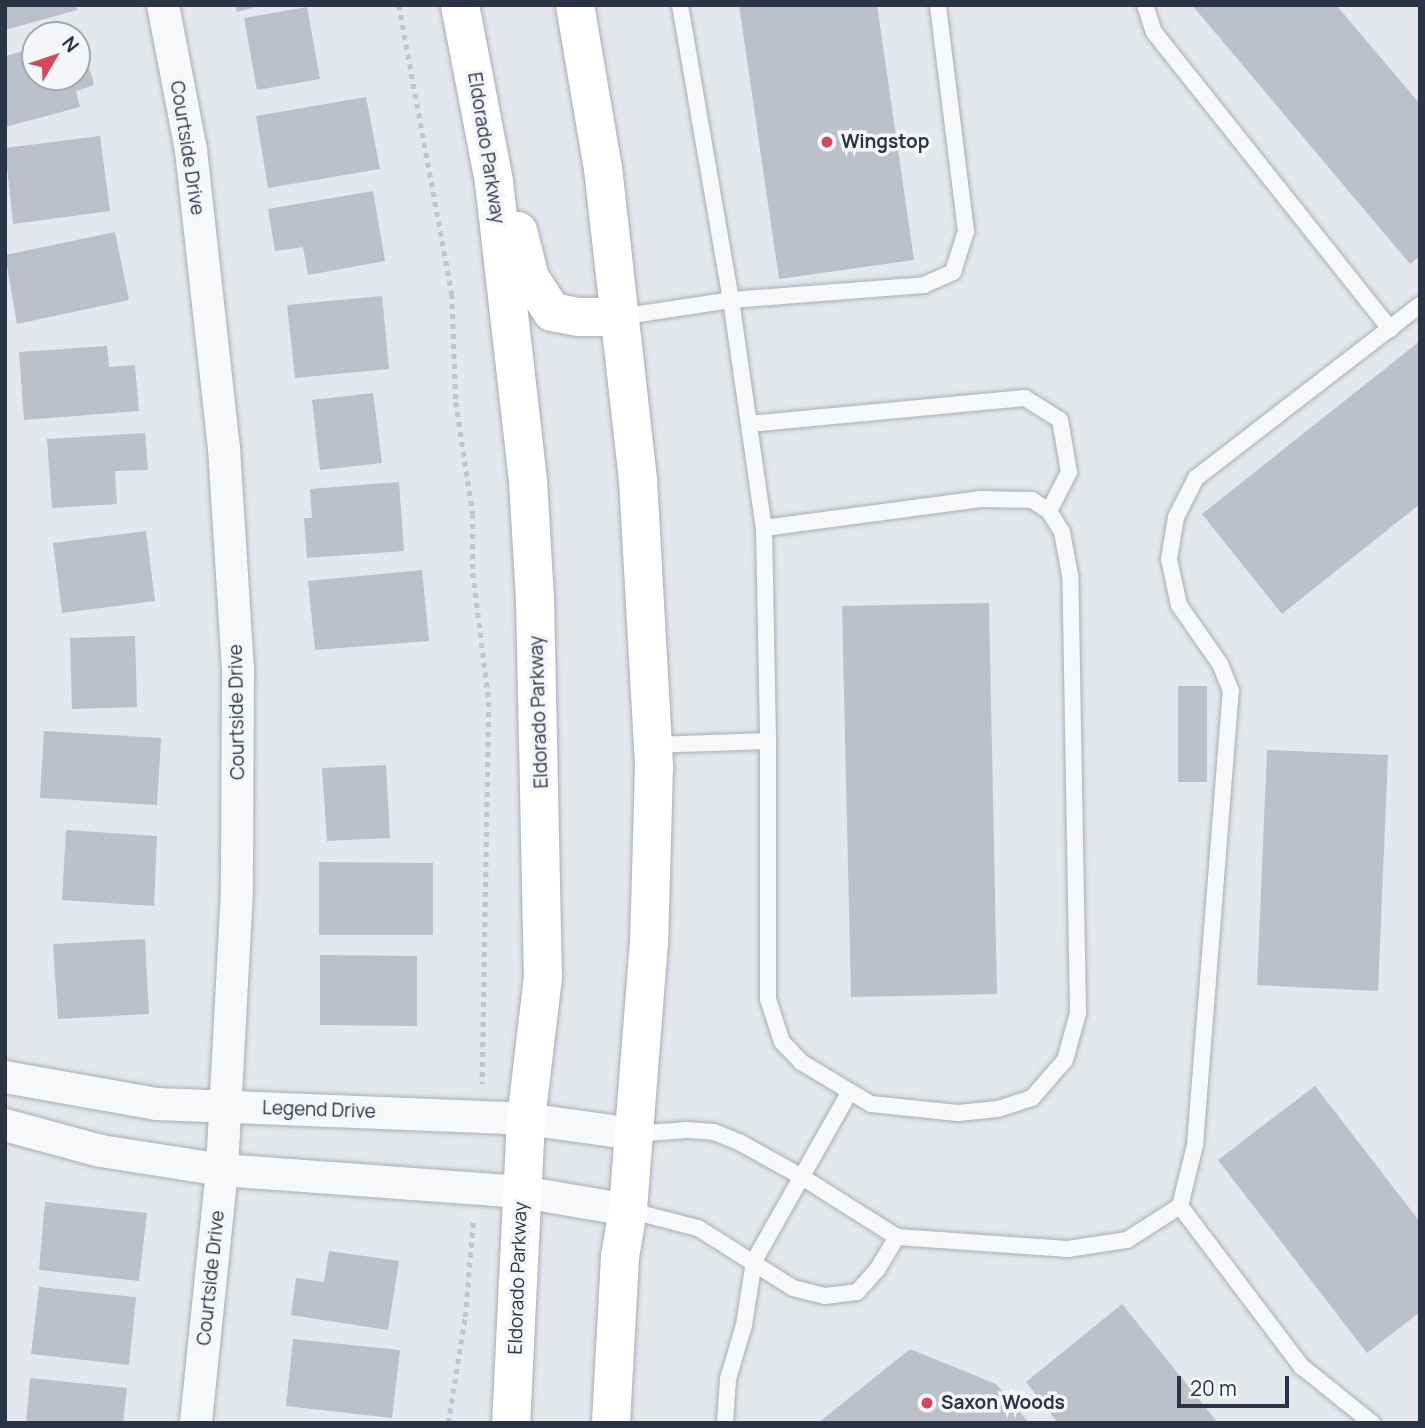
<!DOCTYPE html>
<style>
body{margin:0}
#map{position:relative;width:1425px;height:1428px;overflow:hidden;background:#e4e7ec;font-family:Manrope,sans-serif}
div>[style]{position:absolute}
[style*='--x']{left:calc(var(--x)*1px);top:calc(var(--y)*1px);width:calc(var(--w)*1px);rotate:calc(var(--a)*1deg)}
.building>*{inset:0;background:#bbc0ca}
.path>*{height:4.5px;margin-top:-2.25px;transform-origin:0;background:repeating-linear-gradient(90deg,#c2c5cb 0 5px,transparent 0 10px)}
.roads{filter:drop-shadow(0 0 2px #a9aeb7) drop-shadow(0 0 2px #a9aeb7)}
.service>*{height:16px;margin:-8px;padding:0 8px;transform-origin:8px;border-radius:8px;background:#f7f8fa}
.minor>*{height:32px;margin:-16px;padding:0 16px;transform-origin:16px;border-radius:16px;background:#f7f8fa}
.primary>*{height:38px;margin:-19px;padding:0 19px;transform-origin:19px;border-radius:19px;background:#fff}
.dots>*{width:19px;height:19px;translate:-50% -50%;box-sizing:border-box;border:4px solid #f4f6f9;border-radius:50%}
span{translate:-50% -50%;white-space:nowrap;text-align:center;line-height:1.15;-webkit-text-stroke:7px #f4f6f9;paint-order:stroke}
.poi-label{font-size:19px;color:#2b3445;font-weight:700}
.left{translate:0 -50%;text-align:left}
.street-label{font-size:19px;color:#2b3445}
.frame{position:absolute;inset:0;border:7px solid #2b3445;pointer-events:none}
.north{position:absolute;left:21px;top:21px;width:70px;height:70px;box-sizing:border-box;background:#f4f6f9;border:2px solid #a4a8b1;border-radius:50%;rotate:51deg;font-size:19px;font-weight:700;line-height:28px;text-align:center;color:#2b3445}
.north::after{content:'';display:block;margin:auto;width:24px;height:32px;background:#d1495b;clip-path:polygon(50% 0,100% 100%,50% 72%,0 100%)}
.scale{position:absolute;left:1177px;top:1376px;width:112px;height:32px;box-sizing:border-box;border:4px solid #2b3445;border-top:0;padding-left:9px;font-size:21px;line-height:24px;white-space:nowrap;color:#2b3445;-webkit-text-stroke:5px #f4f6f9;paint-order:stroke}
</style>
<div id="map">
<div class="building">
<div style="clip-path:polygon(5px 5px,76px 5px,77px 10px,5px 30px)"></div>
<div style="clip-path:polygon(235px 5px,259px 5px,259px 6px,237px 12px)"></div>
<div style="clip-path:polygon(739px 5px,877px 5px,914px 260px,779px 279px)"></div>
<div style="clip-path:polygon(1192px 5px,1336px 5px,1420px 104px,1420px 256px,1410px 264px)"></div>
<div style="clip-path:polygon(307px 7px,320px 79px,257px 90px,244px 18px)"></div>
<div style="clip-path:polygon(81px 36px,94px 85px,76px 91px,80px 107px,5px 127px,5px 56px,35px 48px,35px 77px,77px 77px,77px 37px)"></div>
<div style="clip-path:polygon(366px 97px,380px 169px,268px 188px,256px 116px)"></div>
<div style="clip-path:polygon(100px 136px,110px 211px,13px 224px,5px 148px)"></div>
<div style="clip-path:polygon(373px 191px,385px 261px,308px 275px,303px 247px,275px 251px,268px 209px)"></div>
<div style="clip-path:polygon(115px 232px,129px 300px,17px 324px,5px 255px)"></div>
<div style="clip-path:polygon(382px 296px,389px 369px,295px 378px,287px 305px)"></div>
<div style="clip-path:polygon(1420px 341px,1420px 504px,1282px 614px,1202px 514px)"></div>
<div style="clip-path:polygon(107px 346px,109px 367px,135px 365px,139px 411px,24px 420px,19px 352px)"></div>
<div style="clip-path:polygon(373px 393px,382px 463px,320px 470px,312px 400px)"></div>
<div style="clip-path:polygon(145px 433px,148px 470px,115px 471px,117px 504px,52px 508px,47px 439px)"></div>
<div style="clip-path:polygon(399px 482px,404px 551px,307px 558px,304px 518px,312px 518px,310px 489px)"></div>
<div style="clip-path:polygon(146px 531px,155px 601px,62px 613px,53px 543px)"></div>
<div style="clip-path:polygon(422px 570px,429px 641px,315px 650px,308px 581px)"></div>
<div style="clip-path:polygon(989px 603px,997px 994px,851px 997px,842px 606px)"></div>
<div style="clip-path:polygon(135px 636px,137px 707px,72px 709px,70px 638px)"></div>
<div style="clip-path:polygon(1178px 686px,1207px 686px,1207px 782px,1178px 782px)"></div>
<div style="clip-path:polygon(44px 731px,161px 738px,157px 805px,40px 798px)"></div>
<div style="clip-path:polygon(1267px 750px,1388px 755px,1378px 991px,1257px 985px)"></div>
<div style="clip-path:polygon(386px 765px,390px 838px,327px 841px,322px 768px)"></div>
<div style="clip-path:polygon(66px 830px,157px 836px,154px 906px,62px 900px)"></div>
<div style="clip-path:polygon(319px 862px,433px 863px,433px 935px,319px 935px)"></div>
<div style="clip-path:polygon(145px 939px,149px 1014px,58px 1019px,53px 944px)"></div>
<div style="clip-path:polygon(320px 955px,417px 956px,417px 1026px,320px 1025px)"></div>
<div style="clip-path:polygon(1315px 1086px,1420px 1222px,1420px 1312px,1367px 1353px,1218px 1160px)"></div>
<div style="clip-path:polygon(45px 1202px,147px 1213px,139px 1281px,39px 1270px)"></div>
<div style="clip-path:polygon(329px 1251px,399px 1261px,388px 1330px,291px 1315px,296px 1278px,324px 1282px)"></div>
<div style="clip-path:polygon(39px 1287px,136px 1297px,129px 1365px,31px 1354px)"></div>
<div style="clip-path:polygon(1122px 1304px,1218px 1423px,1058px 1423px,1026px 1382px)"></div>
<div style="clip-path:polygon(293px 1339px,400px 1350px,392px 1418px,286px 1406px)"></div>
<div style="clip-path:polygon(910px 1349px,996px 1384px,1029px 1423px,818px 1423px)"></div>
<div style="clip-path:polygon(30px 1378px,127px 1388px,123px 1423px,26px 1423px)"></div>
</div>
<div class="path">
<div style="--x:399;--y:5;--w:294;--a:79.6"></div>
<div style="--x:452;--y:294;--w:108;--a:87.9"></div>
<div style="--x:456;--y:402;--w:113;--a:81.4"></div>
<div style="--x:473;--y:514;--w:59;--a:90"></div>
<div style="--x:473;--y:573;--w:130;--a:82.9"></div>
<div style="--x:489;--y:702;--w:382;--a:91"></div>
<div style="--x:448;--y:1423;--w:107;--a:-80.9"></div>
<div style="--x:465;--y:1317;--w:95;--a:-85.2"></div>
</div>
<div class="roads">
<div class="service">
<div style="--x:680;--y:5;--w:299;--a:80.2"></div>
<div style="--x:731;--y:300;--w:194;--a:-4.4"></div>
<div style="--x:924;--y:285;--w:32;--a:-24"></div>
<div style="--x:953;--y:272;--w:43;--a:-72.4"></div>
<div style="--x:966;--y:231;--w:228;--a:-97.1"></div>
<div style="--x:1145;--y:5;--w:28;--a:72"></div>
<div style="--x:1154;--y:32;--w:18;--a:52"></div>
<div style="--x:1165;--y:46;--w:362;--a:51.5"></div>
<div style="--x:620;--y:317;--w:112;--a:-8.7"></div>
<div style="--x:731;--y:300;--w:230;--a:81.8"></div>
<div style="--x:749;--y:424;--w:277;--a:-5.4"></div>
<div style="--x:1025;--y:398;--w:41;--a:32.2"></div>
<div style="--x:1060;--y:420;--w:53;--a:80.2"></div>
<div style="--x:1069;--y:472;--w:44;--a:117.1"></div>
<div style="--x:652;--y:745;--w:116;--a:-2"></div>
<div style="--x:768;--y:741;--w:258;--a:90"></div>
<div style="--x:768;--y:999;--w:45;--a:72"></div>
<div style="--x:782;--y:1042;--w:28;--a:46"></div>
<div style="--x:801;--y:1062;--w:82;--a:31"></div>
<div style="--x:871;--y:1104;--w:87;--a:5.9"></div>
<div style="--x:958;--y:1113;--w:40;--a:-5.7"></div>
<div style="--x:998;--y:1109;--w:36;--a:-18"></div>
<div style="--x:1032;--y:1098;--w:50;--a:-49"></div>
<div style="--x:1065;--y:1060;--w:49;--a:-74.5"></div>
<div style="--x:1078;--y:1013;--w:438;--a:-91"></div>
<div style="--x:1070;--y:575;--w:44;--a:-100.5"></div>
<div style="--x:1062;--y:532;--w:25;--a:-122"></div>
<div style="--x:1049;--y:511;--w:20;--a:-147"></div>
<div style="--x:1032;--y:500;--w:51;--a:-178.9"></div>
<div style="--x:981;--y:499;--w:219;--a:172.4"></div>
<div style="--x:764;--y:528;--w:213;--a:88.9"></div>
<div style="--x:634;--y:1134;--w:53;--a:-4.3"></div>
<div style="--x:687;--y:1130;--w:27;--a:4"></div>
<div style="--x:714;--y:1132;--w:27;--a:22"></div>
<div style="--x:739;--y:1142;--w:72;--a:29.1"></div>
<div style="--x:802;--y:1177;--w:112;--a:32.3"></div>
<div style="--x:897;--y:1237;--w:171;--a:4"></div>
<div style="--x:1068;--y:1249;--w:60;--a:-8.7"></div>
<div style="--x:1127;--y:1240;--w:63;--a:-32.7"></div>
<div style="--x:1180;--y:1206;--w:63;--a:-76.2"></div>
<div style="--x:1195;--y:1145;--w:455;--a:-85.5"></div>
<div style="--x:1231;--y:691;--w:29;--a:-112"></div>
<div style="--x:1220;--y:664;--w:72;--a:-124.8"></div>
<div style="--x:1179;--y:605;--w:47;--a:-102.3"></div>
<div style="--x:1169;--y:559;--w:43;--a:-80.5"></div>
<div style="--x:1176;--y:517;--w:44;--a:-62.9"></div>
<div style="--x:1196;--y:478;--w:283;--a:-37.7"></div>
<div style="--x:1180;--y:1206;--w:201;--a:52.9"></div>
<div style="--x:1301;--y:1366;--w:91;--a:38.8"></div>
<div style="--x:628;--y:1210;--w:72;--a:14.4"></div>
<div style="--x:698;--y:1228;--w:112;--a:32.3"></div>
<div style="--x:793;--y:1288;--w:33;--a:14"></div>
<div style="--x:825;--y:1296;--w:32;--a:-7"></div>
<div style="--x:857;--y:1292;--w:30;--a:-48"></div>
<div style="--x:877;--y:1270;--w:39;--a:-59"></div>
<div style="--x:725;--y:1423;--w:44;--a:-86.1"></div>
<div style="--x:728;--y:1379;--w:56;--a:-73.5"></div>
<div style="--x:744;--y:1325;--w:65;--a:-81.1"></div>
<div style="--x:754;--y:1261;--w:193;--a:-60.5"></div>
</div>
<div class="minor">
<div style="--x:163;--y:5;--w:148;--a:79.1"></div>
<div style="--x:191;--y:150;--w:300;--a:83.7"></div>
<div style="--x:224;--y:448;--w:220;--a:86.4"></div>
<div style="--x:238;--y:668;--w:223;--a:90.3"></div>
<div style="--x:237;--y:891;--w:279;--a:93.1"></div>
<div style="--x:222;--y:1170;--w:254;--a:95.9"></div>
<div style="--x:5;--y:1077;--w:154;--a:10.1"></div>
<div style="--x:157;--y:1104;--w:369;--a:2.3"></div>
<div style="--x:526;--y:1119;--w:109;--a:7.9"></div>
<div style="--x:5;--y:1125;--w:99;--a:15.2"></div>
<div style="--x:101;--y:1151;--w:122;--a:8.9"></div>
<div style="--x:222;--y:1170;--w:301;--a:4.2"></div>
<div style="--x:522;--y:1192;--w:108;--a:9.6"></div>
</div>
<div class="primary">
<div style="--x:460;--y:5;--w:180;--a:79.1"></div>
<div style="--x:494;--y:182;--w:301;--a:83.5"></div>
<div style="--x:528;--y:481;--w:117;--a:86.6"></div>
<div style="--x:535;--y:598;--w:379;--a:88.8"></div>
<div style="--x:543;--y:977;--w:143;--a:96.8"></div>
<div style="--x:526;--y:1119;--w:304;--a:92.8"></div>
<div style="--x:575;--y:5;--w:165;--a:80.3"></div>
<div style="--x:603;--y:168;--w:313;--a:83.6"></div>
<div style="--x:638;--y:479;--w:288;--a:86.8"></div>
<div style="--x:654;--y:767;--w:175;--a:91.6"></div>
<div style="--x:649;--y:942;--w:269;--a:94.5"></div>
<div style="--x:628;--y:1210;--w:48;--a:99.7"></div>
<div style="--x:620;--y:1257;--w:166;--a:93.1"></div>
<div style="--x:518;--y:231;--w:49;--a:75.7"></div>
<div style="--x:530;--y:278;--w:40;--a:57.1"></div>
<div style="--x:552;--y:312;--w:26;--a:11"></div>
<div style="--x:578;--y:317;--w:42;--a:0"></div>
</div>
</div>
<div class="dots">
<div style="left:827px;top:142px;background:#d1495b"></div>
<div style="left:927px;top:1403px;background:#d1495b"></div>
</div>
<div class="poi-label">
<span class="left" style="left:841px;top:142px">Wingstop</span>
<span class="left" style="left:941px;top:1403px">Saxon Woods</span>
</div>
<div class="street-label">
<span style="left:187px;top:148px;rotate:81deg">Courtside Drive</span>
<span style="left:486px;top:148px;rotate:81deg">Eldorado Parkway</span>
<span style="left:237px;top:712px;rotate:-91deg">Courtside Drive</span>
<span style="left:539px;top:712px;rotate:-92deg">Eldorado Parkway</span>
<span style="left:319px;top:1110px;rotate:2deg">Legend Drive</span>
<span style="left:211px;top:1278px;rotate:-84deg">Courtside Drive</span>
<span style="left:518px;top:1278px;rotate:-88deg">Eldorado Parkway</span>
</div>
<div class="frame"></div>
<div class="north">N</div>
<div class="scale">20 m</div>
</div>
